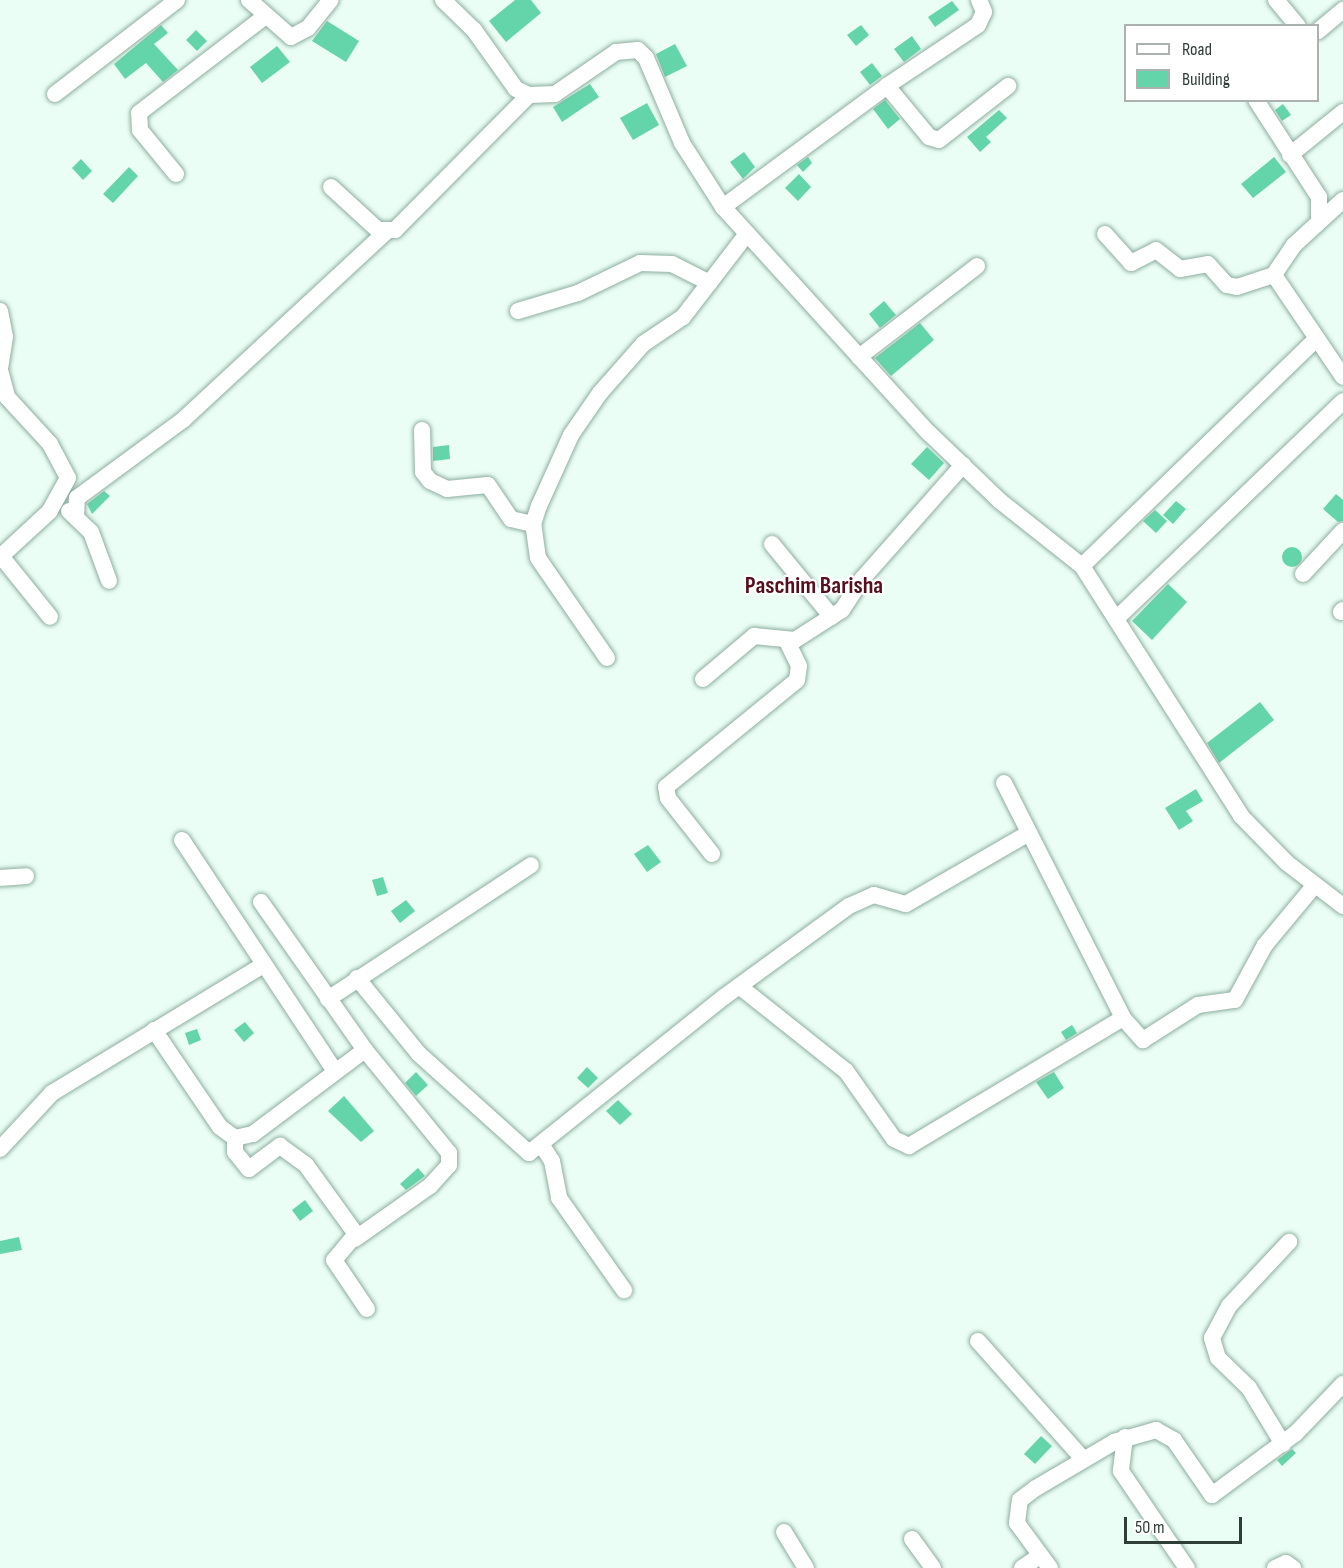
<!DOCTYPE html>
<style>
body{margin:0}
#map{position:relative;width:1343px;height:1568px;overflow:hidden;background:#eafef5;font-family:"Sofia Sans Condensed",sans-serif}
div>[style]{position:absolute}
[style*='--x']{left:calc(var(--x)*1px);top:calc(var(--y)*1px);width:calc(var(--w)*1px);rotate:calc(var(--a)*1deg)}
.building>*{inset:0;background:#64d5aa}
.round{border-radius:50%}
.roads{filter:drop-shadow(0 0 2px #8eae9f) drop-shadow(0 0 2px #8eae9f)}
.minor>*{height:16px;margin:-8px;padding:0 8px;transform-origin:8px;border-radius:8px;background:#fff}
span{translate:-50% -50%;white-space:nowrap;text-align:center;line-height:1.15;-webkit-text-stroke:4.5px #fff;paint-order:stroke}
.neighbourhood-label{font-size:24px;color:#550f1e;font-weight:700}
.legend{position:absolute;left:1124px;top:24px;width:195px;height:78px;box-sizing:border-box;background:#fff;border:2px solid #acb2af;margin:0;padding:8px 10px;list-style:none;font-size:18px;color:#303e38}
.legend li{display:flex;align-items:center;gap:12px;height:30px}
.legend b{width:30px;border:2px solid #acb2af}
.scale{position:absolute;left:1124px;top:1517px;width:118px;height:27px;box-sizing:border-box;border:3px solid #303e38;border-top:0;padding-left:8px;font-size:18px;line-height:21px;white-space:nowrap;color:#303e38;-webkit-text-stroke:4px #fff;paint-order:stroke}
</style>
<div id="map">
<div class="building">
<div style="clip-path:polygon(515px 0,531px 0,541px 13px,506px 42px,489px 21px)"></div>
<div style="clip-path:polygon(952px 1px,959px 10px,935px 27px,928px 17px)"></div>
<div style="clip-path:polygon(327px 21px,359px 41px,346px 62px,312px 41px)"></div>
<div style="clip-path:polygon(161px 25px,168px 33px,154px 44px,178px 70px,163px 82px,146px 63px,125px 79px,114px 64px)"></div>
<div style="clip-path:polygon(861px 25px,869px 35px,856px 46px,847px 35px)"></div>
<div style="clip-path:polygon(196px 30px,207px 41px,197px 51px,186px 40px)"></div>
<div style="clip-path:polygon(912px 36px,921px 49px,904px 62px,894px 49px)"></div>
<div style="clip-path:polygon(675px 44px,687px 66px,665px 77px,656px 54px)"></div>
<div style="clip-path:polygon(277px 46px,290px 62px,262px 83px,250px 67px)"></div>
<div style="clip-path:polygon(872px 63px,882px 76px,870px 85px,860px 72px)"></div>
<div style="clip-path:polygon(590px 84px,599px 97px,562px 122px,553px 107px)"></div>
<div style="clip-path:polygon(885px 100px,900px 119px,888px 129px,873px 109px)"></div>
<div style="clip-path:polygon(647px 103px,659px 125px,633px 140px,620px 118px)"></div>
<div style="clip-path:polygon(1283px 104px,1291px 115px,1282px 121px,1275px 110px)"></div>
<div style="clip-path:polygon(999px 110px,1007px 118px,986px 137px,991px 142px,980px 152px,967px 137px)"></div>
<div style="clip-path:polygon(744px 152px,755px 167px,743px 179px,730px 162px)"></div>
<div style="clip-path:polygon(808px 157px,812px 163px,803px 172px,797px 165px)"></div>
<div style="clip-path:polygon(1274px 157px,1286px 172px,1253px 198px,1241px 184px)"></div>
<div style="clip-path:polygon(81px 159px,92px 171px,83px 180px,72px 168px)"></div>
<div style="clip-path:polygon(129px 167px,138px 176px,113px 203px,103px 194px)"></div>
<div style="clip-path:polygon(799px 174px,811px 187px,798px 201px,785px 188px)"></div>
<div style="clip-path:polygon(884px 301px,896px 315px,880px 328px,869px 314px)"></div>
<div style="clip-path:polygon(920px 323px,934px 340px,891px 376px,875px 358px)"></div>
<div style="clip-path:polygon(449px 445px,450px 459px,433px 461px,433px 447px)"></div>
<div style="clip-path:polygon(927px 447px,944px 463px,929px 480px,911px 464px)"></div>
<div style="clip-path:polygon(104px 491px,110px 496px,92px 514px,87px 504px)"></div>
<div style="clip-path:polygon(1336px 494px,1343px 500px,1343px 521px,1338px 522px,1323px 509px)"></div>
<div style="clip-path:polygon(1176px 501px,1186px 509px,1173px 524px,1163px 515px)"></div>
<div style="clip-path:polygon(1155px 510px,1167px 521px,1156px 533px,1143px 521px)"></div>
<div class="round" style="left:1282px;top:547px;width:20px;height:20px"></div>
<div style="clip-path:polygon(1168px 584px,1187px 602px,1152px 640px,1132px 621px)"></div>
<div style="clip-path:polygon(1260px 702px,1274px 720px,1219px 763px,1207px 743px)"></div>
<div style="clip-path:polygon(1196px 789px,1203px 801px,1186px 811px,1193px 821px,1179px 830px,1165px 808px)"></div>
<div style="clip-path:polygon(648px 845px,661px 862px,647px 872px,634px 854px)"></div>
<div style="clip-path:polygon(383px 877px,388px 893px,377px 896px,372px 880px)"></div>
<div style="clip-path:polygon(406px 900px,415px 911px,400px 923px,391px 911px)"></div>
<div style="clip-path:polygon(245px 1022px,254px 1033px,244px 1042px,234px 1030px)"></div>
<div style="clip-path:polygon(1072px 1025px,1077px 1033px,1066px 1040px,1061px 1032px)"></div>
<div style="clip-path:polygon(197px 1029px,201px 1040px,189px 1045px,185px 1033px)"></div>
<div style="clip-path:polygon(587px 1067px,598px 1078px,588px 1088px,577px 1078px)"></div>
<div style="clip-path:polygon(416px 1072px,428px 1085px,416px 1096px,405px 1083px)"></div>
<div style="clip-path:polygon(1054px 1072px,1064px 1088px,1048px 1099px,1036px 1082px)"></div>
<div style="clip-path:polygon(344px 1096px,374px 1131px,361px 1142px,328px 1111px)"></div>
<div style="clip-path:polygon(618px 1100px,632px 1114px,620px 1125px,606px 1111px)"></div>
<div style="clip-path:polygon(418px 1168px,425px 1176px,406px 1190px,400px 1184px)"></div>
<div style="clip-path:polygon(305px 1200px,313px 1211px,300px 1221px,292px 1210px)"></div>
<div style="clip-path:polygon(19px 1237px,22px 1250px,0 1254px,0 1241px)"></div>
<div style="clip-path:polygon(1041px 1436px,1052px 1446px,1035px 1464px,1024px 1454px)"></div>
<div style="clip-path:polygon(1292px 1449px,1296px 1453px,1282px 1466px,1277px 1460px)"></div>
</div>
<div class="roads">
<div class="minor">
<div style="--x:249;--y:0;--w:56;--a:41.4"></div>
<div style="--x:291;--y:37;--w:19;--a:-28"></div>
<div style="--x:308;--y:28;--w:36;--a:-51"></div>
<div style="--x:443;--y:0;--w:43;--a:44.1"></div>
<div style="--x:474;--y:30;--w:72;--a:54.6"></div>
<div style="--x:516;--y:89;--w:14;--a:25"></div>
<div style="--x:529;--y:95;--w:26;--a:-2"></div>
<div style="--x:555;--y:94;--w:74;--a:-34.5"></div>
<div style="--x:616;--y:52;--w:22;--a:-5"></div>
<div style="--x:638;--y:50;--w:11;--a:45"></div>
<div style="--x:646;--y:58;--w:92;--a:67"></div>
<div style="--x:682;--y:143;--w:76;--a:57.4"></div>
<div style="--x:723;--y:207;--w:306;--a:47.7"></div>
<div style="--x:929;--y:433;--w:98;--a:43.8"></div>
<div style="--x:1000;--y:501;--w:105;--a:38.4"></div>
<div style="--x:1082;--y:566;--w:296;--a:57.5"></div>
<div style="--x:1241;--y:816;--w:66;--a:45.6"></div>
<div style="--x:1287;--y:863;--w:71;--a:37.5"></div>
<div style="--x:979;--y:0;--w:13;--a:67"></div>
<div style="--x:984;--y:12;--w:14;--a:115"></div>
<div style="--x:978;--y:25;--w:110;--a:146.2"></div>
<div style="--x:887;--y:86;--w:66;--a:50.5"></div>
<div style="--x:929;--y:137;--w:10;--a:17"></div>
<div style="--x:939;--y:140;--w:88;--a:-38"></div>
<div style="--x:1276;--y:0;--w:34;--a:50"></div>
<div style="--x:1318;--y:31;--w:33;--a:-40"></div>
<div style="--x:55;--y:94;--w:154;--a:-37.6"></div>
<div style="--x:1256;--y:100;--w:116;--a:57"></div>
<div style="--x:1319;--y:197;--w:22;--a:90"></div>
<div style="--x:1290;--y:155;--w:68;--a:-39.1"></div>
<div style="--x:176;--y:174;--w:57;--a:-129.3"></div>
<div style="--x:140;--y:130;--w:17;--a:-93"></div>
<div style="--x:139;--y:113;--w:158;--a:-37.5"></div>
<div style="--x:331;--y:187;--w:64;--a:42.5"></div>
<div style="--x:378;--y:230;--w:17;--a:0"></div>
<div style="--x:395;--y:230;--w:190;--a:-45.2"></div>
<div style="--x:1343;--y:200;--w:67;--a:137.4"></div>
<div style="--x:1294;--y:245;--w:36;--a:124"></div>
<div style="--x:1274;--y:275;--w:123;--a:55.9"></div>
<div style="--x:723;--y:207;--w:204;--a:-36.4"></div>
<div style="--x:1105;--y:234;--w:39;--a:48"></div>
<div style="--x:1131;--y:263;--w:28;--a:-27"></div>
<div style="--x:1156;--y:250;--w:31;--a:38"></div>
<div style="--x:1180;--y:269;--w:28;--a:-10"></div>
<div style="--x:1208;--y:264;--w:28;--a:48"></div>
<div style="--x:1227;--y:285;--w:10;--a:11"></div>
<div style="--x:1237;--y:287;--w:39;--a:-18"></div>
<div style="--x:0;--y:311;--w:26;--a:79"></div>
<div style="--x:5;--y:337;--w:30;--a:99"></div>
<div style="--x:518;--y:311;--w:63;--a:-16.7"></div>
<div style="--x:578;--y:293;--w:69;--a:-25.8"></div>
<div style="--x:640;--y:263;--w:32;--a:2"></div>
<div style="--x:672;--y:264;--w:42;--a:26.6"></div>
<div style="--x:859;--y:357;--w:149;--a:-37.6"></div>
<div style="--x:0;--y:370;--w:28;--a:75"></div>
<div style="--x:7;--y:397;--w:64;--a:47.5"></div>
<div style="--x:50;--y:444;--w:38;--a:62"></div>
<div style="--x:68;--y:478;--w:38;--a:119"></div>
<div style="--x:50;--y:511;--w:68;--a:137.4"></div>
<div style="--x:422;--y:430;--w:42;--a:88.6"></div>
<div style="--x:423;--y:472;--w:11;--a:52"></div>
<div style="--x:430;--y:481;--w:19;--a:25"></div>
<div style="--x:447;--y:489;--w:41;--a:-5.6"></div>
<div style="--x:488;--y:485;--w:41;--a:55.9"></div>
<div style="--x:511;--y:519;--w:23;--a:13"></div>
<div style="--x:69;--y:511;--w:30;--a:44"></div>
<div style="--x:91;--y:532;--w:52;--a:69.8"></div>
<div style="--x:76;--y:516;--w:18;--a:-87"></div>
<div style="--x:77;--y:498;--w:133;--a:-36.4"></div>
<div style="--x:184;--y:419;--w:275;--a:-42.8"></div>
<div style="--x:772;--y:544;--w:94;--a:50.6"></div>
<div style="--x:1;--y:556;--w:78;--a:51.2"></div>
<div style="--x:1082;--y:566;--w:325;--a:-44.1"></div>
<div style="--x:1303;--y:574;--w:59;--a:-47.1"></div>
<div style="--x:1341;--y:612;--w:3;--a:-45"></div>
<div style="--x:1117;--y:618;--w:313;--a:-43.8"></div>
<div style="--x:607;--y:658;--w:121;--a:-124.6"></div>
<div style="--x:538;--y:558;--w:34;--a:-98"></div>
<div style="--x:533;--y:524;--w:19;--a:-72"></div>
<div style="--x:539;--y:506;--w:78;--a:-65.7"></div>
<div style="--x:571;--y:435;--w:51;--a:-55.4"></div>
<div style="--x:600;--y:393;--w:65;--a:-48.7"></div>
<div style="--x:643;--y:344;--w:48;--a:-34"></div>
<div style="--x:683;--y:317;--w:105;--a:-52.4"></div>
<div style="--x:703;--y:679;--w:67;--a:-40.1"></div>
<div style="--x:754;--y:636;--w:41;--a:5.6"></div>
<div style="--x:795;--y:640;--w:56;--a:-32.6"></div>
<div style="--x:842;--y:610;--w:38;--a:-57"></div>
<div style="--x:863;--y:578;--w:151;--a:-48.5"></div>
<div style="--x:1004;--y:783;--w:263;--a:63.1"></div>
<div style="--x:1123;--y:1018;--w:30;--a:48"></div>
<div style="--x:1143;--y:1040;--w:65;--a:-32.5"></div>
<div style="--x:1198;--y:1005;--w:37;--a:-8"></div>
<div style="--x:1235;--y:1000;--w:63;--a:-61.4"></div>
<div style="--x:1265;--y:945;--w:77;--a:-50.3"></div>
<div style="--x:182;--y:840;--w:277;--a:56.5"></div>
<div style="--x:712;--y:854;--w:71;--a:-128.2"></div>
<div style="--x:668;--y:798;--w:11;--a:-100"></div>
<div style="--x:666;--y:787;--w:169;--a:-39.2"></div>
<div style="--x:797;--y:680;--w:14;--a:-82"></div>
<div style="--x:799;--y:666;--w:28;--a:-116"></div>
<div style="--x:0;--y:878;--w:26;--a:-4"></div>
<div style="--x:261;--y:902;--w:181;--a:54.9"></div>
<div style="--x:365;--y:1050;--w:133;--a:50.8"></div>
<div style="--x:449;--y:1153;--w:12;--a:90"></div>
<div style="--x:449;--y:1165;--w:28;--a:132"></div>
<div style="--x:430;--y:1186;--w:92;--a:144.8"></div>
<div style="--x:357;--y:978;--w:98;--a:50.8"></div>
<div style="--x:419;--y:1054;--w:148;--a:42"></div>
<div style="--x:529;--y:1153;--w:250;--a:-38.7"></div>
<div style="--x:724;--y:997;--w:155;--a:-36.1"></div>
<div style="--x:849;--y:906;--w:27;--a:-24"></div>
<div style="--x:874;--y:895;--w:33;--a:16"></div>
<div style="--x:906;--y:904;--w:140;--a:-30"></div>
<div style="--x:739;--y:986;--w:137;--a:38.5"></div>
<div style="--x:846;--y:1071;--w:83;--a:54.8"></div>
<div style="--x:894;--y:1139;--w:17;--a:25"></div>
<div style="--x:909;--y:1146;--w:249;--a:-30.9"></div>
<div style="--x:328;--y:999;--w:243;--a:-33.4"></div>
<div style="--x:154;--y:1030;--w:117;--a:55.8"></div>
<div style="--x:220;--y:1127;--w:19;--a:36"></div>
<div style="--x:235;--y:1138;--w:18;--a:-13"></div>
<div style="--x:253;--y:1134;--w:140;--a:-36.9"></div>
<div style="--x:235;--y:1138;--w:14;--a:90"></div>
<div style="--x:235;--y:1152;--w:22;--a:51"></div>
<div style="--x:249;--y:1169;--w:39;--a:-37"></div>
<div style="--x:280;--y:1146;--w:32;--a:36"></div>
<div style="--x:306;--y:1165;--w:85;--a:54.1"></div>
<div style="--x:356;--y:1234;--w:34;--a:130"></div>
<div style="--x:334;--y:1260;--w:59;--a:56"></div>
<div style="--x:541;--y:1144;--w:20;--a:57"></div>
<div style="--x:552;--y:1161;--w:38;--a:79"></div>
<div style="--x:559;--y:1198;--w:113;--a:54.8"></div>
<div style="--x:0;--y:1149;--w:76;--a:-47.1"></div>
<div style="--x:52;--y:1093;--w:245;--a:-31.2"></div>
<div style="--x:978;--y:1341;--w:158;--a:48.3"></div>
<div style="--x:1125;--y:1437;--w:34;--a:97"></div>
<div style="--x:1121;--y:1471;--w:117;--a:55.8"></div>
<div style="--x:1283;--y:1444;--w:66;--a:-121.3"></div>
<div style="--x:1249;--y:1388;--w:43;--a:-135.9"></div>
<div style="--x:1218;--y:1358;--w:21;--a:-107"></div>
<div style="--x:1212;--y:1338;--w:36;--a:-62"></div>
<div style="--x:1229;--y:1306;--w:88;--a:-46.8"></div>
<div style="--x:784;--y:1532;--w:42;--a:58.6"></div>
<div style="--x:912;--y:1539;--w:36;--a:54"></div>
<div style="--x:1022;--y:1568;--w:22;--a:-34"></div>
<div style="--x:1050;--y:1568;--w:56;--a:-126.3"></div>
<div style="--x:1017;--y:1523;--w:23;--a:-83"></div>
<div style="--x:1020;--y:1500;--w:20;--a:-37"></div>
<div style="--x:1036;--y:1488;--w:91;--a:-30.5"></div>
<div style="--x:1114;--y:1442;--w:44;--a:-15.9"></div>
<div style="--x:1156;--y:1430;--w:21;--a:29"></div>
<div style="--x:1174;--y:1440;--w:67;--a:55.4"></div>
<div style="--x:1212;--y:1495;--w:104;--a:-36.4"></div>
<div style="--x:1296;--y:1433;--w:68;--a:-46.2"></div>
<div style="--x:1275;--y:1568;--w:12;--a:-24"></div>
<div style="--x:1286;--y:1563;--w:9;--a:36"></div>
</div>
</div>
<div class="neighbourhood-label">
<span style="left:814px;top:586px">Paschim Barisha</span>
</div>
<ul class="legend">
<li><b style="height:8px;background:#fff"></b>Road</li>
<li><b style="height:16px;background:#64d5aa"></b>Building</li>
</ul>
<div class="scale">50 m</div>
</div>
